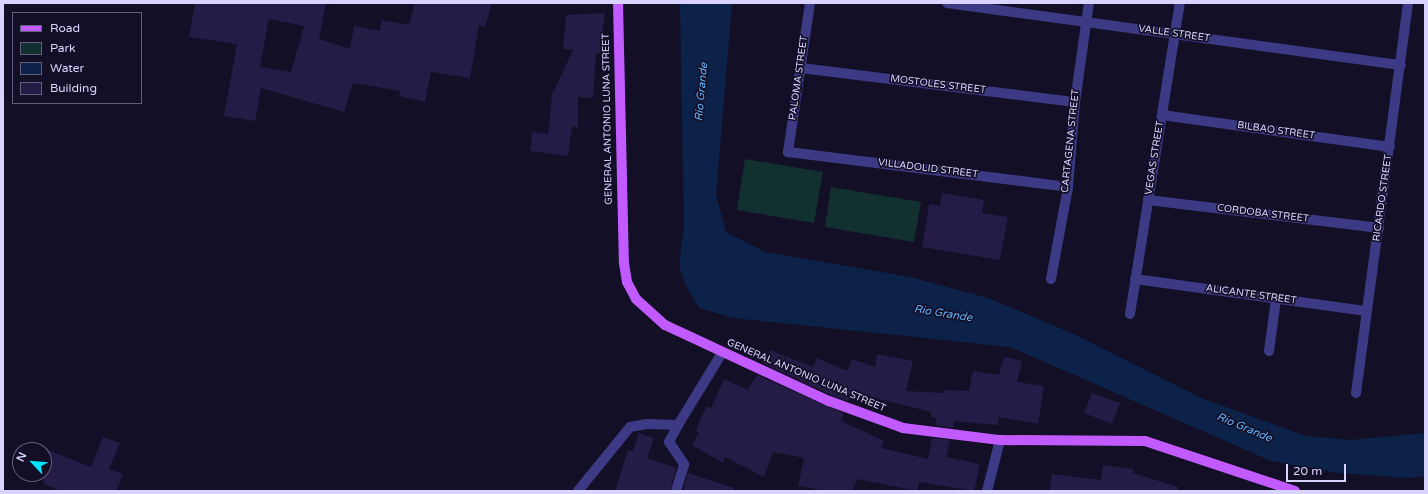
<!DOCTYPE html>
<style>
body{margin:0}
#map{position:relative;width:1428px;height:494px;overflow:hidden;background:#130f26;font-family:"Varela Round",sans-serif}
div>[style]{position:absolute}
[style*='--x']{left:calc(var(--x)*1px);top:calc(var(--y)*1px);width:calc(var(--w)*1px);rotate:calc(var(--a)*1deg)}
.green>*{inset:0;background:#12302f}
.water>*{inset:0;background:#0c2248}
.building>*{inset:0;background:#241b47}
.minor>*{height:10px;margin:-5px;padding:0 5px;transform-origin:5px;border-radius:5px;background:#3d3a85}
.major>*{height:10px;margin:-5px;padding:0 5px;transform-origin:5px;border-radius:5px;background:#c25bff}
span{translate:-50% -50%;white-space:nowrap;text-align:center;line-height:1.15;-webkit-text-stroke:3.5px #130f26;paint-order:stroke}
.street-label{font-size:10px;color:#d9d4ff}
.water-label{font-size:11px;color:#62b6ff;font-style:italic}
.frame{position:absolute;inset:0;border:4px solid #d9d4ff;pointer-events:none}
.legend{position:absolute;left:12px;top:12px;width:130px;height:92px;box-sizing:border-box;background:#130f26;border:1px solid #625e7d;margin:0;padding:5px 7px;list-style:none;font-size:12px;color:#d9d4ff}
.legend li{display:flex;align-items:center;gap:8px;height:20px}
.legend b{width:20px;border:1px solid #625e7d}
.north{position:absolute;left:12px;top:442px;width:40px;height:40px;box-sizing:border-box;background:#130f26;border:1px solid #625e7d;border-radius:50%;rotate:296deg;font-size:11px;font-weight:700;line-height:16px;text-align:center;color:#d9d4ff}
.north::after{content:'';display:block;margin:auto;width:14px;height:18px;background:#00e5ff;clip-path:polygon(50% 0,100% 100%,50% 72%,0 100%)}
.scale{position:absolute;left:1286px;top:464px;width:60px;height:18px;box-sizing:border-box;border:2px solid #d9d4ff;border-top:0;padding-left:5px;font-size:12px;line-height:14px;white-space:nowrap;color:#d9d4ff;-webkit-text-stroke:3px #130f26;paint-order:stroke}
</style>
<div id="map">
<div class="green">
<div style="clip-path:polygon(745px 159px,823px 172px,814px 223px,737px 210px)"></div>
<div style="clip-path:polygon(831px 187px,921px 202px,914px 242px,825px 227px)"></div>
</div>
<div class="water">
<div style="clip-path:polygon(680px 3px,732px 3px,716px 195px,726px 232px,765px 252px,910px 277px,988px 298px,1074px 334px,1201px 398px,1306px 436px,1350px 440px,1425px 433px,1425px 476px,1410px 478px,1339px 473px,1271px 461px,1010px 347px,733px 318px,699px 308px,686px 286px,679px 265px,684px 228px)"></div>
</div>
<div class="building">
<div style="clip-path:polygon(evenodd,195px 3px,326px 3px,319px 39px,350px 49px,354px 26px,380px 31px,382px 20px,409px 25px,415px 3px,492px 3px,485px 27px,479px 25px,470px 78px,431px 72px,425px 102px,399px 96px,400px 91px,353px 83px,344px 112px,261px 88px,255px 121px,224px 116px,237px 44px,189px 37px,195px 3px,269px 19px,304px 26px,291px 72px,260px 67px,269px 19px)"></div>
<div style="clip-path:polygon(605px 13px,600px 53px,596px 53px,593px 98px,578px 97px,578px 128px,572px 126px,568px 156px,530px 151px,532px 132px,548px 134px,552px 95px,573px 50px,563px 49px,566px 15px)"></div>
<div style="clip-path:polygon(942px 193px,984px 200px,982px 213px,1008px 217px,1000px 260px,922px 247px,929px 204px,940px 206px)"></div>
<div style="clip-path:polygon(770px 350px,813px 367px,817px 358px,847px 371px,852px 359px,875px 367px,877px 354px,913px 361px,906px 391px,945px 393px,945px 390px,969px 391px,973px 371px,999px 375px,1004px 357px,1022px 361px,1017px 382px,1044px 386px,1038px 424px,999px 417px,998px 425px,954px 421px,953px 428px,935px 425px,937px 418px,931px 417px,931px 412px,852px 392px,848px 401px,831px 395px,763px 363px)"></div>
<div style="clip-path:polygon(757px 375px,844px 413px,841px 421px,884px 441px,881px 448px,928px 459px,932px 438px,950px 440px,946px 457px,980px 464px,974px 491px,919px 482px,917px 491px,857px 479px,852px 491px,826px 491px,798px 486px,804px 458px,773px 452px,764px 477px,725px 457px,723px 463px,692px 445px,699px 433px,696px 431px,700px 420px,707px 406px,711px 408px,724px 379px,748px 390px)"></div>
<div style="clip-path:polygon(1092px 393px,1120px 403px,1112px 424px,1084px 413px)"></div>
<div style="clip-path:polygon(639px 433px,654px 438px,647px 458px,676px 468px,670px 491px,615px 491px,628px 450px,633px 451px)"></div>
<div style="clip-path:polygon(103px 437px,120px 443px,109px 469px,123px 474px,116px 491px,61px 491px,44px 484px,44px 460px,48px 450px,91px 467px)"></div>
<div style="clip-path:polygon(1103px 465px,1133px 469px,1133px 473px,1178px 487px,1178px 491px,1049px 491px,1052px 474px,1101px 480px)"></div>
<div style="clip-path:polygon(688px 473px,734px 488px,734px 491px,683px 491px)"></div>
</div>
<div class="minor">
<div style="--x:810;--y:3;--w:151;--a:98.4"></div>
<div style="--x:788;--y:152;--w:282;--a:7.1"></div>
<div style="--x:947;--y:3;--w:458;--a:7.8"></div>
<div style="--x:801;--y:68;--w:276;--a:7.1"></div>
<div style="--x:1162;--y:115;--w:230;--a:8"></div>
<div style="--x:1148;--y:200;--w:233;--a:6.9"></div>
<div style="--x:1051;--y:279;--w:94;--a:-79.5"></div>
<div style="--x:1068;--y:187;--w:85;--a:-85.3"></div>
<div style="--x:1075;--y:102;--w:100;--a:-82"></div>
<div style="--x:1135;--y:279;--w:234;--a:7.9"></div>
<div style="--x:1130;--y:314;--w:315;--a:-80.9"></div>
<div style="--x:1269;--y:351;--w:52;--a:-82.3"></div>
<div style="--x:1356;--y:393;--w:393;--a:-82.4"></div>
<div style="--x:578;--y:491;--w:82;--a:-50.9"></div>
<div style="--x:630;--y:427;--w:17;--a:-10"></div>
<div style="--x:647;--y:424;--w:31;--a:2"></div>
<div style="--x:678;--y:425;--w:84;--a:-58.6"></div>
<div style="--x:676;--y:491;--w:28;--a:-73"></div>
<div style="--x:684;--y:464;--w:27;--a:-124"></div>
<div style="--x:669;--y:442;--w:19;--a:-62"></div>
<div style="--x:987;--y:491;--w:53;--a:-75.7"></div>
</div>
<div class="major">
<div style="--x:618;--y:3;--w:260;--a:88.7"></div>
<div style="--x:624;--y:263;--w:19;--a:81"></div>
<div style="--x:627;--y:282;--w:19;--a:62"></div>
<div style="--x:636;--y:299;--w:39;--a:42"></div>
<div style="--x:665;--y:325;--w:181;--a:24.9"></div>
<div style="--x:829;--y:401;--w:79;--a:20"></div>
<div style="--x:903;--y:428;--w:98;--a:7.1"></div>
<div style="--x:1000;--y:440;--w:145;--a:0.4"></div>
<div style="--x:1145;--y:441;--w:158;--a:18.4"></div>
</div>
<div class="street-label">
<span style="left:1174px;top:34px;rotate:8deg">VALLE STREET</span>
<span style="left:799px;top:78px;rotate:-82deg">PALOMA STREET</span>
<span style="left:938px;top:85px;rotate:7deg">MOSTOLES STREET</span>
<span style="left:608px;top:119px;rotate:-91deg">GENERAL ANTONIO LUNA STREET</span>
<span style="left:1276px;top:131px;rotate:8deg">BILBAO STREET</span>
<span style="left:1071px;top:141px;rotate:-84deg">CARTAGENA STREET</span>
<span style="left:1155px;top:158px;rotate:-81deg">VEGAS STREET</span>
<span style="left:928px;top:169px;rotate:7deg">VILLADOLID STREET</span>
<span style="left:1383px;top:198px;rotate:-82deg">RICARDO STREET</span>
<span style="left:1263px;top:214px;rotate:7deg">CORDOBA STREET</span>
<span style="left:1251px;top:295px;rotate:8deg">ALICANTE STREET</span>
<span style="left:806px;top:376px;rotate:23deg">GENERAL ANTONIO LUNA STREET</span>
</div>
<div class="water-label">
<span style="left:702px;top:92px;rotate:-85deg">Rio Grande</span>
<span style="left:943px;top:314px;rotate:9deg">Rio Grande</span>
<span style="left:1244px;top:428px;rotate:23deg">Rio Grande</span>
</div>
<div class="frame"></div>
<ul class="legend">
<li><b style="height:5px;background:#c25bff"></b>Road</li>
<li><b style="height:11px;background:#12302f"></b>Park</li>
<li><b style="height:11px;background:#0c2248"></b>Water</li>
<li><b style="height:11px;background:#241b47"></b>Building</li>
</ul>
<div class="north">N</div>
<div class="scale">20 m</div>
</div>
